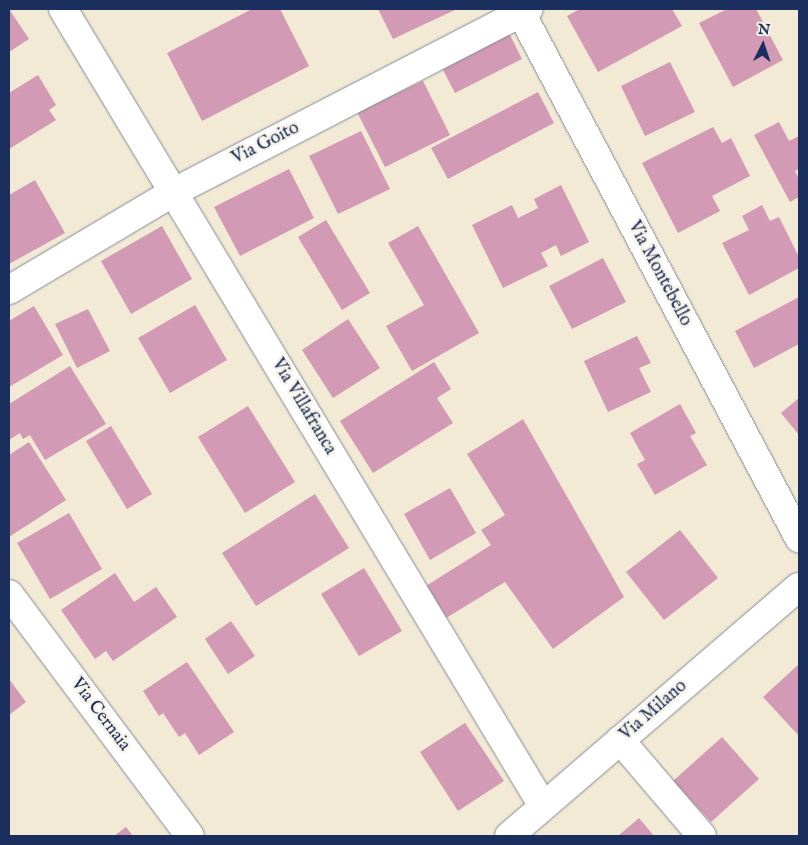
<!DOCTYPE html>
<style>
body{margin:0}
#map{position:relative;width:808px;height:845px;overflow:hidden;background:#f2ead5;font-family:"IM FELL English",serif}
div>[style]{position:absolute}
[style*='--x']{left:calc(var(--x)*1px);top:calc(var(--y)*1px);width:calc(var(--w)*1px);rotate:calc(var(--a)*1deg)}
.building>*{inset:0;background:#d29ab4}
.roads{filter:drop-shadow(0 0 1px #868c9a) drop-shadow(0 0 1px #868c9a)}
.minor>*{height:28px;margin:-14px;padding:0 14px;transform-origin:14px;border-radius:14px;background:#fff}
span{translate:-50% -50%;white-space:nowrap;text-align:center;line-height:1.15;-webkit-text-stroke:5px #f7f3e8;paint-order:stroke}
.street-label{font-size:18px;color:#1b2f5e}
.frame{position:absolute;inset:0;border:10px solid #1b2f5e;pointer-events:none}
.north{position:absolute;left:738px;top:20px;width:50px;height:50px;-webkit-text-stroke:4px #f7f3e8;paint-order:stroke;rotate:4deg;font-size:14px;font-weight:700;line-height:20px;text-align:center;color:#1b2f5e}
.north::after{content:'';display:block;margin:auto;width:18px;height:22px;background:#1b2f5e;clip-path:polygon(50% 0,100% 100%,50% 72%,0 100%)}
</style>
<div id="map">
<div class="building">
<div style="clip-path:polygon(9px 9px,29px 39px,9px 52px)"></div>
<div style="clip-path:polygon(252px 9px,280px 9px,309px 66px,202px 121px,167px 53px)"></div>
<div style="clip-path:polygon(378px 9px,457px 9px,393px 39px)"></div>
<div style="clip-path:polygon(580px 9px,672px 9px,682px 26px,598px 72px,567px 16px)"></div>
<div style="clip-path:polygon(727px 9px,756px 9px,783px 60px,733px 87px,699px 23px)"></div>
<div style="clip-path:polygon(509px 33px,522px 59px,455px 93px,442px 68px)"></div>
<div style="clip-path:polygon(670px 62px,695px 112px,645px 136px,621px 86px)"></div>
<div style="clip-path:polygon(38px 75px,56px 105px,49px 110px,56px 120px,9px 149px,9px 93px)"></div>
<div style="clip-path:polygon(423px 81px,450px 135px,385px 167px,357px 112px)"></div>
<div style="clip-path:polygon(538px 92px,554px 123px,448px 179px,431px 148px)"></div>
<div style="clip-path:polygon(779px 122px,789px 141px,799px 136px,799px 169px,795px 171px,799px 179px,799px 197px,790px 202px,754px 135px)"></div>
<div style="clip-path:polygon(713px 127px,722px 143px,731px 138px,750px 176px,712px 196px,720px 211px,678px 233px,642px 163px)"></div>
<div style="clip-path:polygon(361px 131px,390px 189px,338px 214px,309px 156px)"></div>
<div style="clip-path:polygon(289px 169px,314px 218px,240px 256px,214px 207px)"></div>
<div style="clip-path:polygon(35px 180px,65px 233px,9px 264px,9px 195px)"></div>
<div style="clip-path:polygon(561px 185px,589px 242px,561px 256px,556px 245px,541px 253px,548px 266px,503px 288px,472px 225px,512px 205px,518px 218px,538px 208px,534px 199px)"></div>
<div style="clip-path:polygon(762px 205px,770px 221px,779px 217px,799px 257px,799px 268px,749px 295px,722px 243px,749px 230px,742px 216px)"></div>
<div style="clip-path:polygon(326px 220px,370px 293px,342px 310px,298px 237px)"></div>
<div style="clip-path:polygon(162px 226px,192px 279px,131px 314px,101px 261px)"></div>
<div style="clip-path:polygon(418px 226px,479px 333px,412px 371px,386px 326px,424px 305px,388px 243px)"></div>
<div style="clip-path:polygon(603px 258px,626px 302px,572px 329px,549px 286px)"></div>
<div style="clip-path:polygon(799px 297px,799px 344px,754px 368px,735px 331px)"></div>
<div style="clip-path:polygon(195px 305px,227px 360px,170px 393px,138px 338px)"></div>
<div style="clip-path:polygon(34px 306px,63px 355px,9px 387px,9px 321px)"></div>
<div style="clip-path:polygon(88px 309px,110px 351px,77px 368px,55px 324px)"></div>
<div style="clip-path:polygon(348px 319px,380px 368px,333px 398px,302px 350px)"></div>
<div style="clip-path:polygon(637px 336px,651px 363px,639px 368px,651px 392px,608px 412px,584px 361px)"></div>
<div style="clip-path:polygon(434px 362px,451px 389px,437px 398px,453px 423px,373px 473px,340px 421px)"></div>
<div style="clip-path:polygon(70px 366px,106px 424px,45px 460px,30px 435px,23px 439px,20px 433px,9px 440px,9px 404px)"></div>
<div style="clip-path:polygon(799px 398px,799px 435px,781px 413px)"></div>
<div style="clip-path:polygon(680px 404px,696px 433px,690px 436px,707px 465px,655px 495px,637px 464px,645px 460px,630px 433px)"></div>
<div style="clip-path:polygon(248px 406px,295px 482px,245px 513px,198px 437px)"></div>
<div style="clip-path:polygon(523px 419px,624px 597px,553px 649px,505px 582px,446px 618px,426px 586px,491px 545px,481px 530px,505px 515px,467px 454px)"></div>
<div style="clip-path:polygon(111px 426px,152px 494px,127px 509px,86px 441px)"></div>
<div style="clip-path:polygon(29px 442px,66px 500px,9px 537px,9px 455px)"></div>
<div style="clip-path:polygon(450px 488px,476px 533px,430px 560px,404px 514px)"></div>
<div style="clip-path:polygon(315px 494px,349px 548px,256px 606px,222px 553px)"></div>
<div style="clip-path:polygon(69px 513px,102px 569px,50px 599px,17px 543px)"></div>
<div style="clip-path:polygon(680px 530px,718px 578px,664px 620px,626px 572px)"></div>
<div style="clip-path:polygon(364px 568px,402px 631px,359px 656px,321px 594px)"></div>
<div style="clip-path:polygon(115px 573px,134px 602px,156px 587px,177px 617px,113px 661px,106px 651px,95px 659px,61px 610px)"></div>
<div style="clip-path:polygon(231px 621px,255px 656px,228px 674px,205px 639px)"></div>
<div style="clip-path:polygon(187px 662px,234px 732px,199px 755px,185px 733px,179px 737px,163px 713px,159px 716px,143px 691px)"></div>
<div style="clip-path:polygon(799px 664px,799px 736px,763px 697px)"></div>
<div style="clip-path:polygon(9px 679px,26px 702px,9px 715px)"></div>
<div style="clip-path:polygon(465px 723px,504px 781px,458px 811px,420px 752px)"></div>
<div style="clip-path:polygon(722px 737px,759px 779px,711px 822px,673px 781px)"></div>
<div style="clip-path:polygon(639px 818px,654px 836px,618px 836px)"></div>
<div style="clip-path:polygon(126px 827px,133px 836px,114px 836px)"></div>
</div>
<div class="roads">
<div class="minor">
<div style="--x:63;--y:9;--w:930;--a:58.94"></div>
<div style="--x:519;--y:9;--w:599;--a:62.11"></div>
<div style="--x:9;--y:290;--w:192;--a:-30.7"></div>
<div style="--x:174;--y:192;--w:399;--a:-27.3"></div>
<div style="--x:9;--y:594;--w:302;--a:53.2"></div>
<div style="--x:620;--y:740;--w:126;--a:49.5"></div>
<div style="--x:509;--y:836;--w:382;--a:-40.7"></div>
</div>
</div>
<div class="street-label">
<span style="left:266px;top:144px;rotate:-27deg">Via Goito</span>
<span style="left:659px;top:274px;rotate:62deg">Via Montebello</span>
<span style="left:303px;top:407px;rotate:59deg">Via Villafranca</span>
<span style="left:654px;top:711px;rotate:-41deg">Via Milano</span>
<span style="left:100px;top:715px;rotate:53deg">Via Cernaia</span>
</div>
<div class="frame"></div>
<div class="north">N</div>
</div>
